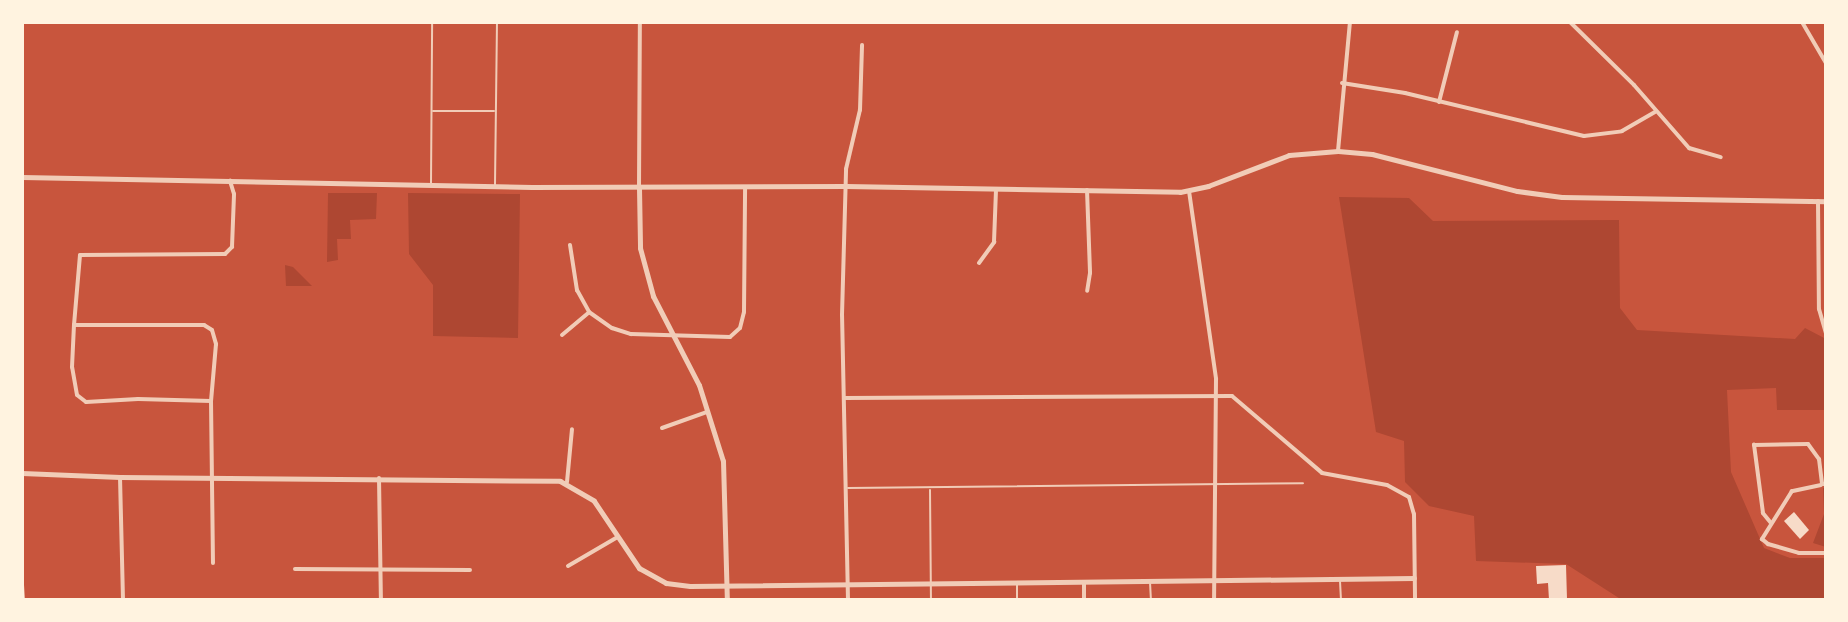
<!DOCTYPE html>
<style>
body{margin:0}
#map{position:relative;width:1848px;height:622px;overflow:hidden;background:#c8553d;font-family:Raleway,sans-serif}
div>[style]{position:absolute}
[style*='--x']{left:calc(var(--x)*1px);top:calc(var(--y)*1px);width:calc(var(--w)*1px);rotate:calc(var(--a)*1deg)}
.green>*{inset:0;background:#ae4732}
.building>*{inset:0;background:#f7dbc8}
.service>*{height:2px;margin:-1px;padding:0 1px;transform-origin:1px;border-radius:1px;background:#f1ccb7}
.minor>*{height:4px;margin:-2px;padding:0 2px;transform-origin:2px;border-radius:2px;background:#f1ccb7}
.tertiary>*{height:5px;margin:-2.5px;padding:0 2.5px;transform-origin:2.5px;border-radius:2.5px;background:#f1ccb7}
span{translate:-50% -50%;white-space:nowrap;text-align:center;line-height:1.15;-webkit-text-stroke:6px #fff3e0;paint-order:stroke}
.frame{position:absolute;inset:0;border:24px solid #fff3e0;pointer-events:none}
</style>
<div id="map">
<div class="green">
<div style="clip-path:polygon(377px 193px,376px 219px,350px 220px,351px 239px,337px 239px,338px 260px,327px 262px,328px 193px)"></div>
<div style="clip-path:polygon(408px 193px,520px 194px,518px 338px,433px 336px,433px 285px,409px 254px)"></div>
<div style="clip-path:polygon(1339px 197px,1409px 198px,1433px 221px,1619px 220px,1620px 308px,1637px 330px,1795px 339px,1805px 328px,1826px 339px,1826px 410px,1777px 410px,1776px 388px,1727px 390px,1731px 472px,1764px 548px,1790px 558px,1826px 558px,1826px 600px,1622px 600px,1566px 564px,1476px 561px,1474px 516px,1429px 506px,1405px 482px,1404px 441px,1376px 432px)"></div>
<div style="clip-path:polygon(285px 265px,293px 267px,312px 286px,286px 286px)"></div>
<div style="clip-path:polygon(1823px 488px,1826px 488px,1826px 547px,1813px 543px,1824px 514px)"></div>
</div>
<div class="building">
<div style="clip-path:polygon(1794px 512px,1809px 530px,1800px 539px,1784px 521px)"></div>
<div style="clip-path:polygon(1566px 565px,1567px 599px,1549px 600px,1548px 583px,1537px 584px,1536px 566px)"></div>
</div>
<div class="service">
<div style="--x:433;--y:111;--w:61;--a:0"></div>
<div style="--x:431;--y:184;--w:162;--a:-89.6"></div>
<div style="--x:495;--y:185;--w:163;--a:-89.3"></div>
<div style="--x:848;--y:488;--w:455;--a:-0.6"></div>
<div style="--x:930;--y:490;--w:110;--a:89.5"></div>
<div style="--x:1340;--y:581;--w:19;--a:87"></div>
<div style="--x:1150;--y:582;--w:18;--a:87"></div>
<div style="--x:1017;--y:583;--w:17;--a:90"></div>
</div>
<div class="minor">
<div style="--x:1570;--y:22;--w:90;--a:44.5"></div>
<div style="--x:1634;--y:85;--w:84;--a:48.9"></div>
<div style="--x:1689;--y:148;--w:33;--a:16"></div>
<div style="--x:1802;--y:22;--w:48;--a:59.7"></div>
<div style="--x:1342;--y:83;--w:64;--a:9"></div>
<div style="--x:1405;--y:93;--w:184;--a:13.5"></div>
<div style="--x:1584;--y:136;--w:38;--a:-7"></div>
<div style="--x:1622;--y:131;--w:38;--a:-30"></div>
<div style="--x:1439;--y:102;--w:72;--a:-75.6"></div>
<div style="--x:1338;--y:151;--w:130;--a:-84.7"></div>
<div style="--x:639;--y:188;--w:166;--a:-89.7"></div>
<div style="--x:1087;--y:190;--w:83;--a:87.9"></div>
<div style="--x:1090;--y:273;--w:18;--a:99"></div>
<div style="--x:1189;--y:191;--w:190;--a:81.8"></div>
<div style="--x:1216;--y:379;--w:221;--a:90.5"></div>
<div style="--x:1818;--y:201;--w:108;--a:89.5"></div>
<div style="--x:1819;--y:309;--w:25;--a:74"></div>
<div style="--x:570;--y:245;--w:46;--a:81.2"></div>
<div style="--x:577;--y:290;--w:25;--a:61"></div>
<div style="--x:589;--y:312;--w:28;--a:35"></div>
<div style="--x:612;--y:328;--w:20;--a:18"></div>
<div style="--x:631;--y:334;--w:99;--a:1.7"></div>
<div style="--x:730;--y:337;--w:13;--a:-42"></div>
<div style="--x:740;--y:328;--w:16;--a:-76"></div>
<div style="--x:744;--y:312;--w:125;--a:-89.5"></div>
<div style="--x:979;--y:263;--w:26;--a:-54"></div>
<div style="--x:994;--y:242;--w:53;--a:-87.8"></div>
<div style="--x:74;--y:325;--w:130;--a:0"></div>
<div style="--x:204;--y:325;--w:9;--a:32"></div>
<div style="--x:212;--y:330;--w:15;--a:74"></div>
<div style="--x:216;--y:344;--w:57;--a:95"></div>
<div style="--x:211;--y:401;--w:162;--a:89.3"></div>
<div style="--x:562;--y:335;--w:35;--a:-40"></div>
<div style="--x:845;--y:398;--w:387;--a:-0.3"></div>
<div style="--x:1232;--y:396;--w:118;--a:40.5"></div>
<div style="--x:1322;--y:473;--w:66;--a:10.5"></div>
<div style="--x:1387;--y:485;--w:25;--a:29"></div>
<div style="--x:1409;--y:497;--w:18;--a:74"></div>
<div style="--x:1414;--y:514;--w:86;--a:89.3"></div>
<div style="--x:211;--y:401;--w:73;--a:-178.4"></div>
<div style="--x:138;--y:399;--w:52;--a:176.7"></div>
<div style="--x:86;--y:402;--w:11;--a:-142"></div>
<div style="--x:77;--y:395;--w:28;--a:-100"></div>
<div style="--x:72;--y:367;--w:42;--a:-87.3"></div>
<div style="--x:74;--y:325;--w:70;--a:-85.1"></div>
<div style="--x:80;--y:255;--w:145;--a:-0.4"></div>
<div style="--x:225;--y:254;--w:10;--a:-45"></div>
<div style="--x:232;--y:247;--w:53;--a:-87.8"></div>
<div style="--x:234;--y:194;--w:14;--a:-107"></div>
<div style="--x:662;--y:428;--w:48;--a:-19.6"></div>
<div style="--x:120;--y:477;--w:123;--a:88.6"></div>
<div style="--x:379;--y:478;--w:122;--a:89.1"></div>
<div style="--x:567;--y:482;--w:53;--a:-84.6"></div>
<div style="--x:1821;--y:485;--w:30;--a:168"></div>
<div style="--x:1792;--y:491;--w:57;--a:122"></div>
<div style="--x:1762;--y:539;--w:8;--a:40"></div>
<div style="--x:1768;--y:544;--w:32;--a:16"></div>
<div style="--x:1799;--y:553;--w:27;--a:0"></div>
<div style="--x:1771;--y:523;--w:13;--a:-129"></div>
<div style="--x:1763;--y:513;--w:69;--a:-97.5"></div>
<div style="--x:1754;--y:445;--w:54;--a:-1.1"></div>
<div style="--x:1808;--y:444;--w:19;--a:54"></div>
<div style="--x:1819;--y:459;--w:25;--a:83"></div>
<div style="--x:1822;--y:484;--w:4;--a:0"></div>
<div style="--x:568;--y:566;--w:56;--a:-30.3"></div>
<div style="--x:295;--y:569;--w:175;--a:0.3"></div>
<div style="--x:1084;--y:582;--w:18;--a:90"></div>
<div style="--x:22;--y:585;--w:15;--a:86"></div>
<div style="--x:848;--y:600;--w:285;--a:-91.2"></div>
<div style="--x:842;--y:315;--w:146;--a:-88.4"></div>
<div style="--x:846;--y:169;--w:61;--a:-76.7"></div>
<div style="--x:860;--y:110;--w:65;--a:-88.2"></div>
</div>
<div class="tertiary">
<div style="--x:22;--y:177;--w:510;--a:1.12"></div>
<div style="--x:532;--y:187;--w:314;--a:-0.2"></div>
<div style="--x:846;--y:186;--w:334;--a:1"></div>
<div style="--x:1180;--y:192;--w:29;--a:-12"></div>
<div style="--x:1208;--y:186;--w:87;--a:-20.9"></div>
<div style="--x:1289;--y:155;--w:49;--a:-4.7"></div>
<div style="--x:1338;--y:151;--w:34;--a:5"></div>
<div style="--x:1372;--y:154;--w:150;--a:14.3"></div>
<div style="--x:1517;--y:191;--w:45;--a:7.6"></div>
<div style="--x:1562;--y:197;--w:264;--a:0.9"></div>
<div style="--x:639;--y:188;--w:60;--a:89"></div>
<div style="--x:640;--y:248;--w:50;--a:74.8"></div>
<div style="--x:653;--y:296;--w:100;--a:62.7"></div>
<div style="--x:699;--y:385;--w:80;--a:72.5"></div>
<div style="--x:723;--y:461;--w:139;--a:88.4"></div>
<div style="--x:22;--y:473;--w:98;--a:2.3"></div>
<div style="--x:120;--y:477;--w:440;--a:0.5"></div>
<div style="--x:560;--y:481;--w:39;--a:30"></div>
<div style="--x:594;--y:501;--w:81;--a:56.1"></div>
<div style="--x:639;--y:568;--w:31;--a:29"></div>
<div style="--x:666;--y:583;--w:24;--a:7"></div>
<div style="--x:690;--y:586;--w:724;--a:-0.63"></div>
</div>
<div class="frame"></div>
</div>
